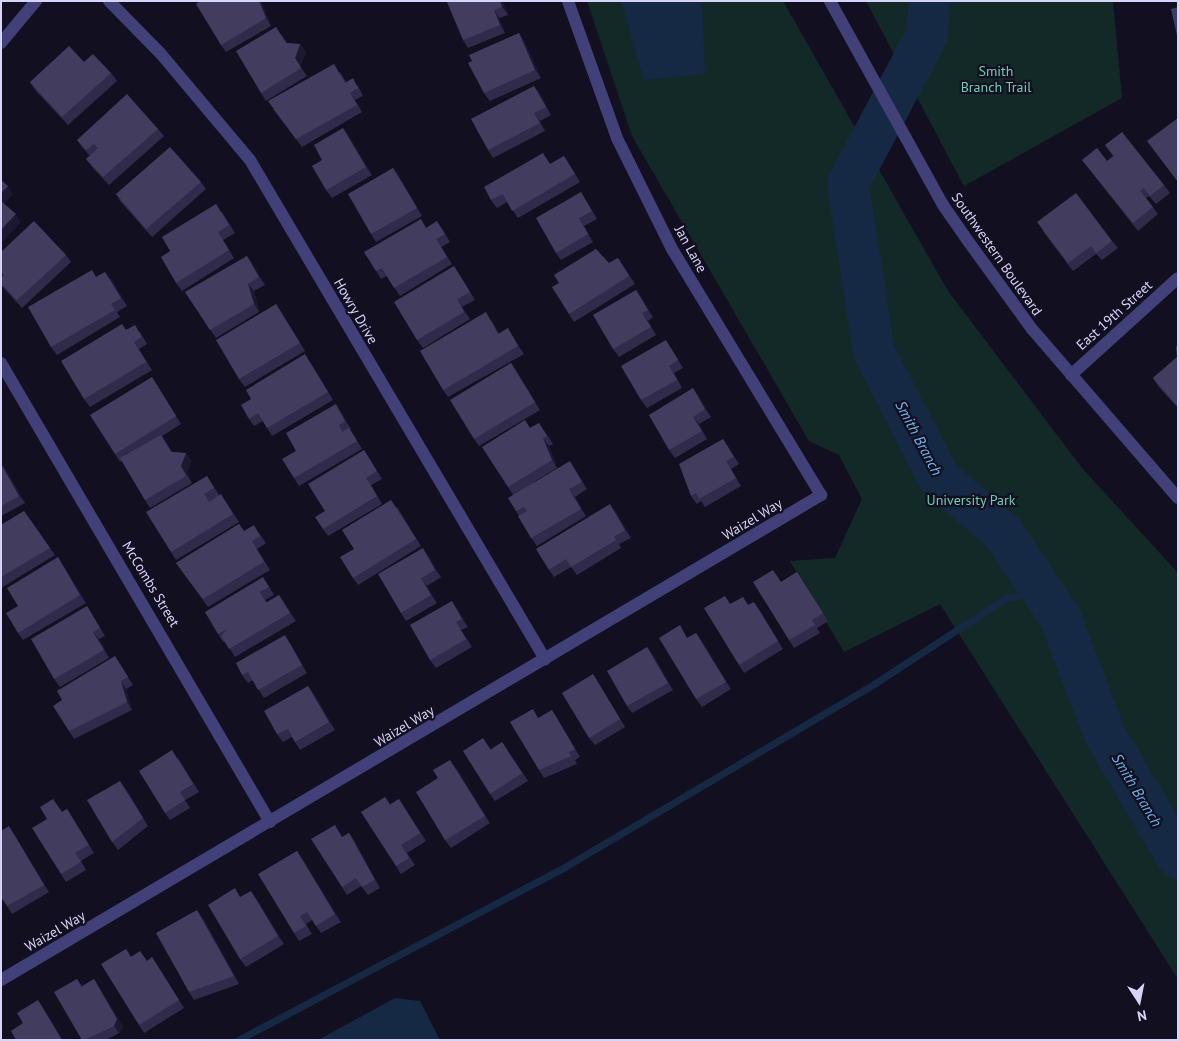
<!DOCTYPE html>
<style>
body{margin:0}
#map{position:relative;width:1179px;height:1041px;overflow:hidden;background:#121020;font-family:"PT Sans",sans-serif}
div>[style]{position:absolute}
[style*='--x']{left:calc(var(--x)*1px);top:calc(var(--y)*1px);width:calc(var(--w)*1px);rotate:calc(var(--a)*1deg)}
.green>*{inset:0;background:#132928}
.water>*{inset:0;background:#152844}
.stream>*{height:7px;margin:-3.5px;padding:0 3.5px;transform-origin:3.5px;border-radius:3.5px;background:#152844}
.river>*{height:42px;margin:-21px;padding:0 21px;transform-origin:21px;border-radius:21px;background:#152844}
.minor>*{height:12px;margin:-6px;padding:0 6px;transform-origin:6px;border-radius:6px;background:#414079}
.tertiary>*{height:12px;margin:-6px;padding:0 6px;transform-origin:6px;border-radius:6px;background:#414079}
.wall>*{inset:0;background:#312b4b}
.shaded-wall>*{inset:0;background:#1d1832}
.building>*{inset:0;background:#423d5e}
span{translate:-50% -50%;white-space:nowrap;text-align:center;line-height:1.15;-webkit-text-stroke:4.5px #121020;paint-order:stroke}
.park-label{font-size:14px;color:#69d0b4}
.street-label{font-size:14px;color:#d7d4fa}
.water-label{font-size:15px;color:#6eb5ed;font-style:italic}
.frame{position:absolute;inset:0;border:2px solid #d7d4fa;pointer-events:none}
.north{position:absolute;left:1114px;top:976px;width:50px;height:50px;-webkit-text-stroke:4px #121020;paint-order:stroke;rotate:169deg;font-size:14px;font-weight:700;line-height:20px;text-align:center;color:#d7d4fa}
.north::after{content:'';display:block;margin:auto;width:18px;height:22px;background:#d7d4fa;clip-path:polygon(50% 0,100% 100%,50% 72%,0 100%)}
</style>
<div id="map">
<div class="green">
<div style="clip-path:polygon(587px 1px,783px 1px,948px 291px,1082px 468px,1178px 573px,1178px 979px,940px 604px,844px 652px,790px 561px,835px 558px,862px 499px,839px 455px,809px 441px,632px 136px)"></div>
<div style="clip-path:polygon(866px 1px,1113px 1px,1122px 98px,964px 186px)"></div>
</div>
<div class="water">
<div style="clip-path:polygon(621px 1px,702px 1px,705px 74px,644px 80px)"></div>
<div style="clip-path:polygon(395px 998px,420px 1001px,440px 1040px,318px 1040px)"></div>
</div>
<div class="stream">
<div style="--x:238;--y:1040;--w:368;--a:-27.9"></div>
<div style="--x:563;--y:868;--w:361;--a:-30.6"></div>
<div style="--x:874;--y:684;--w:155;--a:-33.2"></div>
<div style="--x:1004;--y:599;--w:39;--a:-13"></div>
</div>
<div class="river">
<div style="--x:929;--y:1;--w:34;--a:93"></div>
<div style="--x:927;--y:35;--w:169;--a:117.9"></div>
<div style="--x:848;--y:184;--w:170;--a:81.2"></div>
<div style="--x:874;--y:352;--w:142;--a:62.7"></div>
<div style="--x:939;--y:478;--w:84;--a:40.7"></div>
<div style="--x:1003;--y:533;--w:102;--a:55.8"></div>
<div style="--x:1060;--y:617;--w:126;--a:69.1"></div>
<div style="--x:1105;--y:735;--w:143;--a:59.3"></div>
</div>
<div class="minor">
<div style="--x:109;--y:1;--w:74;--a:45.5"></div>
<div style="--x:161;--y:54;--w:138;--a:50"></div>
<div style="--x:250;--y:160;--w:580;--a:59.41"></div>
<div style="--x:1;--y:363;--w:532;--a:59.63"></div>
<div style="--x:1;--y:980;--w:953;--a:-30.6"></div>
<div style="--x:821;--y:495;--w:285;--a:-121.2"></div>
<div style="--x:673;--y:251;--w:126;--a:-116.4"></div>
<div style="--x:617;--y:138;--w:145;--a:-109.7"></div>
</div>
<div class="tertiary">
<div style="--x:830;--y:1;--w:233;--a:61"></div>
<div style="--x:943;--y:205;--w:44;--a:55.2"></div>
<div style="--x:968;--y:241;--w:109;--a:54"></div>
<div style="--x:1032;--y:329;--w:223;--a:49.2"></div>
<div style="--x:1;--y:43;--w:55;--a:-50.2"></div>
<div style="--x:1071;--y:375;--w:144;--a:-42.2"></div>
</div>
<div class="wall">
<div style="clip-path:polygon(200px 1px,261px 1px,271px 26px,226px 52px,221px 45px)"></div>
<div style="clip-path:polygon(502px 1px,508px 15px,499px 18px,505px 33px,468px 48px,463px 40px)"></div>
<div style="clip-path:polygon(519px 33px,524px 41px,541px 78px,490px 101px,484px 93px,472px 61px)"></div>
<div style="clip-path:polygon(281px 34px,287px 43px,300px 44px,306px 52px,300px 66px,307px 76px,266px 101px,261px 93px)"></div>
<div style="clip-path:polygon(84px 62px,111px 73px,117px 81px,68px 125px,35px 90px,30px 82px)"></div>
<div style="clip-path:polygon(340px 72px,346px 82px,358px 86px,363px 96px,355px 100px,362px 112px,302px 147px,273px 109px)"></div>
<div style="clip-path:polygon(534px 86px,540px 94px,551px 115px,540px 121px,545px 131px,493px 158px,488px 150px)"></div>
<div style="clip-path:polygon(343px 128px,372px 175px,332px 198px,326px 190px,322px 160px)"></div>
<div style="clip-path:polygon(158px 129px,164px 136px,109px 185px,92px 167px,86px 159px,90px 156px,82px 147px,77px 140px)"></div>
<div style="clip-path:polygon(1105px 145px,1164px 185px,1170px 193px,1156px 204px,1149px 196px,1146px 198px,1158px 214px,1138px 231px,1082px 160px,1107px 161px,1113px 156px)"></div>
<div style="clip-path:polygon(564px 156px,580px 182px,518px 218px,507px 202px,497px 208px,491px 200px)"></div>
<div style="clip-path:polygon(393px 168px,399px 176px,422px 216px,376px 242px,371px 234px)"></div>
<div style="clip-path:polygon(201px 182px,206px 189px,152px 237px,121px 202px,116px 194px)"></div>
<div style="clip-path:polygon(581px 192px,597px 219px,584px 226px,593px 242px,561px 260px,556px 253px)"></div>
<div style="clip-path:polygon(222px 212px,235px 233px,223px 240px,234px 258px,182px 291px,176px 283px,170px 251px)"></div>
<div style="clip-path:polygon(427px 228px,442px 229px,450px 242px,441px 247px,452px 264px,400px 296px,387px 276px,381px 279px,376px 271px)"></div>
<div style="clip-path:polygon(1042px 230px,1112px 241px,1118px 248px,1102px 260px,1096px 254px,1073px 271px)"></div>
<div style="clip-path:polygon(1px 252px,66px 255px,71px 262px,22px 308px,1px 285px,1px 278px,3px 276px,1px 274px)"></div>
<div style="clip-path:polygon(247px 256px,265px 285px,254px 291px,259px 312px,216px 338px,185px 292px)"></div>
<div style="clip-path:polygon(618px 258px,635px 284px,574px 322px,569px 314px,609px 263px)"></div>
<div style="clip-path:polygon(459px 274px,475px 300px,462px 307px,470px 319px,423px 348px,417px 340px)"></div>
<div style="clip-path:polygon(97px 277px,111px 279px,127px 306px,117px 312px,120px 317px,57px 355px,51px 347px)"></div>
<div style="clip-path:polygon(636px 290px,653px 317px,648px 321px,656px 335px,619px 357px,613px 349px)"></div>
<div style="clip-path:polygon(276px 304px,305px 351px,245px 387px,239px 379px)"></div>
<div style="clip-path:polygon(491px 320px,499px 334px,513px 336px,524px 354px,448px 397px,443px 390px)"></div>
<div style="clip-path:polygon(126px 329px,140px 332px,147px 344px,139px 349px,152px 370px,90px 407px,84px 399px)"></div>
<div style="clip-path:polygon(1178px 345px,1178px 408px,1158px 386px,1153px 378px,1177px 357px)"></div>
<div style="clip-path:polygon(671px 348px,683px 368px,674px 373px,682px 388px,647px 408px,641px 400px)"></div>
<div style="clip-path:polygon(310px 362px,333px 400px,272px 436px,263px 421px,254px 426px,249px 419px)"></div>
<div style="clip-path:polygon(511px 363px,540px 410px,479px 446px,474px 439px)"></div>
<div style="clip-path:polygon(157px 385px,181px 424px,162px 436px,172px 452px,186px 453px,191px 461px,187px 474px,192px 483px,150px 508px,145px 500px,122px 461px,120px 462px,115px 454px)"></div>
<div style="clip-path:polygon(693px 388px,711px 417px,699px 424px,707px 439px,675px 458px,669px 450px)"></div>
<div style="clip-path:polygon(341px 412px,351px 429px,350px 429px,362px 449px,299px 486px,294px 478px,296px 451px)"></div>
<div style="clip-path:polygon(539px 423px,553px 444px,549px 446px,557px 468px,532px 483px,575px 469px,587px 489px,575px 497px,586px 516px,537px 546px,531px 538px,516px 511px,513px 495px,508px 487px,530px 428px)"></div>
<div style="clip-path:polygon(723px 439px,739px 464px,731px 469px,741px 486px,705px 507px,701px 501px,697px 504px,691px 496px)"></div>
<div style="clip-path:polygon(364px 450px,382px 479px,371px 485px,382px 504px,328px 536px,323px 529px,325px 511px)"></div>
<div style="clip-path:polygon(1px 462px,25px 503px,1px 516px)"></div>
<div style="clip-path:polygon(207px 476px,219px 495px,226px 502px,239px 522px,176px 560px,171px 552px)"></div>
<div style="clip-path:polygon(397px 507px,421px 546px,358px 585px,353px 578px,354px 549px)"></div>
<div style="clip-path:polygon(24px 511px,55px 555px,1px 588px,1px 525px)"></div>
<div style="clip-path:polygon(616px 512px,631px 538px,619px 544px,621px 548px,577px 575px,571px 567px,554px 577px,549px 570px)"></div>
<div style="clip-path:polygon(239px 524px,244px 531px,259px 533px,266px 543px,257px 549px,270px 570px,208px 607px,176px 563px)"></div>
<div style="clip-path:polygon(428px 556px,441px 577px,427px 586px,437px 603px,406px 621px,401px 613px)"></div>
<div style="clip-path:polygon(58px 557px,86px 603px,23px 640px,18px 633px)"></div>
<div style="clip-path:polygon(797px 572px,828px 621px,817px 628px,820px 633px,794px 648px,789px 640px,781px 582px)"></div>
<div style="clip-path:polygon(268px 585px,274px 595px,265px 600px,267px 602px,279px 595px,296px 621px,235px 657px,225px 641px,223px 642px,218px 634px)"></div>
<div style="clip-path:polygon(730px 604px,748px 605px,759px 609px,783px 649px,744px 673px,739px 665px)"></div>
<div style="clip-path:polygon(87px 606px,105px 636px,99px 639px,109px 658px,60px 687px,54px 679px)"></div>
<div style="clip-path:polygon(457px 608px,468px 627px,461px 630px,472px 647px,436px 668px,430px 660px)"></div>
<div style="clip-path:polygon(696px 633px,731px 689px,702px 707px,696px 699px,688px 638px)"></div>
<div style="clip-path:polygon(290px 643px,307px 673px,264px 698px,253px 680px,248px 683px,242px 675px)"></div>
<div style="clip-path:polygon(647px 647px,653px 655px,673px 690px,632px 713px,627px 706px)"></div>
<div style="clip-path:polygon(120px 664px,133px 685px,126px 689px,132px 710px,74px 739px,69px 731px)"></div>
<div style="clip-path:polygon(593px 674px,625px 727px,595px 745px,589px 738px)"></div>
<div style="clip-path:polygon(308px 686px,314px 694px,335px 730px,300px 750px,292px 737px,283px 742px,277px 734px)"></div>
<div style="clip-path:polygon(552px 710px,580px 757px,575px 760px,577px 764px,544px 778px,539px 770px,539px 718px)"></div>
<div style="clip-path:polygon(502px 742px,528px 781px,495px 801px,490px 794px,491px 749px)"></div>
<div style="clip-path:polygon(178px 758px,199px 792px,185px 800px,190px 808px,170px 820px,165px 813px)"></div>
<div style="clip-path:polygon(456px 768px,490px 823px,451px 848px,445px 840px)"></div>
<div style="clip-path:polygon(126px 789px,148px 826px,118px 850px,112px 842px)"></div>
<div style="clip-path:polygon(385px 797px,390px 804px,399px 799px,426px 841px,407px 853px,415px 865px,401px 874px,396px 866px)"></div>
<div style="clip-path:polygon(67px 809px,94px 853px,81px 861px,86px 870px,66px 882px,61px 874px,62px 812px)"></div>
<div style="clip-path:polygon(349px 833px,354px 840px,380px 888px,368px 895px,361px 886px,347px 895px,342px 887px,343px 837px)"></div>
<div style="clip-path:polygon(14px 834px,49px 892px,12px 914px,7px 906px)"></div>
<div style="clip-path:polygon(297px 851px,341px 922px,321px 933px,312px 920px,306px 924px,312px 934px,299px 941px,294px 933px)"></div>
<div style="clip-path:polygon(241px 897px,256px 898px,284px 944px,246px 967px,240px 959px)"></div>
<div style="clip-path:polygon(203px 918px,239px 984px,194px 1000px,189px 992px)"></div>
<div style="clip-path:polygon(131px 956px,147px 961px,152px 957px,184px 1008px,144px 1033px,139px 1025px)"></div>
<div style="clip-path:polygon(77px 979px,82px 986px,94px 979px,123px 1027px,119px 1033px,106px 1040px,82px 1040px)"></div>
</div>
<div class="shaded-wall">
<div style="clip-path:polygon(259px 1px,261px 1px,271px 26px,266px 18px)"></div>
<div style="clip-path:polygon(500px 1px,502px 1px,508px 15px,502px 7px)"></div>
<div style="clip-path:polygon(494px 10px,499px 18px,505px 33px,500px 25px)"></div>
<div style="clip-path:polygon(519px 33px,524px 41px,541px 78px,535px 70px)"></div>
<div style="clip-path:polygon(300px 44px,306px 52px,300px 66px,307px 76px,295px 58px)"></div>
<div style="clip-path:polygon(534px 86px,540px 94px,551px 115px,546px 107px)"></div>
<div style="clip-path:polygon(534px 113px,540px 121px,545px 131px,540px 123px)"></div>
<div style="clip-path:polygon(343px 128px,349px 136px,372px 175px,366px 167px)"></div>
<div style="clip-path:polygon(393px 168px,399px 176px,422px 216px,417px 208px)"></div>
<div style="clip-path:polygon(8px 186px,13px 194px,3px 205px,1px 203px,1px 193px)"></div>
<div style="clip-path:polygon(16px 214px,21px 222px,1px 244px,1px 230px)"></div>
<div style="clip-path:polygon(579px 218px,584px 226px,593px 242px,588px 234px)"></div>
<div style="clip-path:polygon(247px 256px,253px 264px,265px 285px,259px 277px)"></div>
<div style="clip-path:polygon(105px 272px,111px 279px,127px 306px,121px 298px)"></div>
<div style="clip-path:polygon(248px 284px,254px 291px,259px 312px,254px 304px)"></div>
<div style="clip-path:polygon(636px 290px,642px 298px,653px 317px,648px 310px)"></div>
<div style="clip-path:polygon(642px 313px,648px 321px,656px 335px,651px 327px)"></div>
<div style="clip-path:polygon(508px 328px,513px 336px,524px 354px,518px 346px)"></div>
<div style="clip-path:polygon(511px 363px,517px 371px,540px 410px,535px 402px)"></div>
<div style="clip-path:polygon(693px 388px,699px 396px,711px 417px,705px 409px)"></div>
<div style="clip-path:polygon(336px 404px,341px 412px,351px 429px,345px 421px)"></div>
<div style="clip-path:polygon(693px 417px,699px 424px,707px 439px,702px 431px)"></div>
<div style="clip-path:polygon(543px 438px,549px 446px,557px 468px,552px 460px)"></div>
<div style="clip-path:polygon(186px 453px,191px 461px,187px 474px,192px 483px,181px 466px)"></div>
<div style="clip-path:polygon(570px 461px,575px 469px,587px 489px,582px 482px)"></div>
<div style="clip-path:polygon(1px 462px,25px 503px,19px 496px,1px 464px)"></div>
<div style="clip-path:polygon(569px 489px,575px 497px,586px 516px,581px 509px)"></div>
<div style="clip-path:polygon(610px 504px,616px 512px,631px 538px,625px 530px)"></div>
<div style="clip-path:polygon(423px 548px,428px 556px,441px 577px,435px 570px)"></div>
<div style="clip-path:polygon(58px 557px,63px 565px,86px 603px,80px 595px)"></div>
<div style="clip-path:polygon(797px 572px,803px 580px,828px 621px,823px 613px)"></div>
<div style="clip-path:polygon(421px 578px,427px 586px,437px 603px,431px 595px)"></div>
<div style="clip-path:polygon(279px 595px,285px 603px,296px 621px,290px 613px)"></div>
<div style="clip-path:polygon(452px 601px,457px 608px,468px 627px,462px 619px)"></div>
<div style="clip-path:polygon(754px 602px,759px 609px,783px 649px,778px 641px)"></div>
<div style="clip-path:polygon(93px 632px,99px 639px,109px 658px,104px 650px)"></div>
<div style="clip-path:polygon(696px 633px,702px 640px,731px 689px,726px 682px)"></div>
<div style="clip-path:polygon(285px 635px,290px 643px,307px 673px,302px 665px)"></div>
<div style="clip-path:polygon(647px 647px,653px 655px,673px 690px,668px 683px)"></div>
<div style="clip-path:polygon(121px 681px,126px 689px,132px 710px,127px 702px)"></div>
<div style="clip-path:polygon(308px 686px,314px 694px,335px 730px,329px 722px)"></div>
<div style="clip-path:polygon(450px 760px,456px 768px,490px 823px,485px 816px)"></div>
<div style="clip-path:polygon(120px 781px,126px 789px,148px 826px,143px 818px)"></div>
<div style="clip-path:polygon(9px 826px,14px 834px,49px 892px,44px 885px)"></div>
<div style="clip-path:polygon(349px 833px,354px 840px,380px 888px,375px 880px)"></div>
<div style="clip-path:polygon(297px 851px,303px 859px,341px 922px,335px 914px)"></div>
<div style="clip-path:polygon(251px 891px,256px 898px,284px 944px,278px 936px)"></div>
<div style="clip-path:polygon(197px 910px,203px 918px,239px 984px,234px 976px)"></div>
<div style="clip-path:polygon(94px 979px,123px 1027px,119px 1033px,114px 1026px)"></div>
<div style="clip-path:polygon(38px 1000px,44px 1008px,63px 1040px,62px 1040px)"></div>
</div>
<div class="building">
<div style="clip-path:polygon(200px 1px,259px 1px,266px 18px,221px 45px,196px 4px)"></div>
<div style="clip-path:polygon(449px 1px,500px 1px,502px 7px,494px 10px,500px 25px,463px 40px,447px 2px)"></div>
<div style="clip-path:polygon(1178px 7px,1178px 40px,1171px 9px)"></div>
<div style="clip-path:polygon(276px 27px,286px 43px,300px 44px,295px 58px,301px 68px,261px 93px,236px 51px)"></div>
<div style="clip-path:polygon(519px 33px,535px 70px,484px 93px,468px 63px,472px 61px,469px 55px)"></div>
<div style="clip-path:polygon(69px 46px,84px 62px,93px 54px,111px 73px,62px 117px,30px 82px)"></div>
<div style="clip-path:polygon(334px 64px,345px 83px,353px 78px,358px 88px,350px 93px,357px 105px,296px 139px,268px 101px)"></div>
<div style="clip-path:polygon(534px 86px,546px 107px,534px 113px,540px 123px,488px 150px,471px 119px)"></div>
<div style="clip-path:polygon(127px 94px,158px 129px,103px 177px,86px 159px,98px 148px,94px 144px,86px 150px,77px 140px)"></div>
<div style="clip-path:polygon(1178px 118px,1178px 182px,1147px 141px)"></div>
<div style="clip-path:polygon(343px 128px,366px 167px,326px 190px,312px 166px,322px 160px,314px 145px)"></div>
<div style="clip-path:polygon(1122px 132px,1164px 185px,1150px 196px,1144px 188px,1140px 191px,1153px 207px,1133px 223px,1082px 160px,1097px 148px,1107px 161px,1114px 156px,1105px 145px)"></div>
<div style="clip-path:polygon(170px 147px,201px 182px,146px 229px,116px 194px)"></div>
<div style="clip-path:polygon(543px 153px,550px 164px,564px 156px,575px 174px,512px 211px,503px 194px,491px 200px,484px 187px)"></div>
<div style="clip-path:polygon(393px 168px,417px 208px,371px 234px,348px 194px)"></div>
<div style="clip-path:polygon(1px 180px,8px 186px,1px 193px)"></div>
<div style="clip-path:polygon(581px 192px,592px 211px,579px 218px,588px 234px,556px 253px,536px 218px)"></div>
<div style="clip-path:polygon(1076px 193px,1112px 241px,1096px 253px,1091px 246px,1068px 263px,1037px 222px)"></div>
<div style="clip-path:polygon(1px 201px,16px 214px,1px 230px)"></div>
<div style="clip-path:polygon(216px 204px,229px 225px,218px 232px,229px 250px,176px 283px,161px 257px,170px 251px,162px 237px)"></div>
<div style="clip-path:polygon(421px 219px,426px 228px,437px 221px,445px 234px,436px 239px,447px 257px,394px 288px,382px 268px,376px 271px,364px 252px)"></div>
<div style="clip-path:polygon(34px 221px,66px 255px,17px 300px,1px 284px,1px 278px,4px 275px,1px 272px,1px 252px)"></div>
<div style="clip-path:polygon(596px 249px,609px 263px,618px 258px,629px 276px,569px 314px,552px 287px,559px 283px,554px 275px)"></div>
<div style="clip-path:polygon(247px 256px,259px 277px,248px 284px,254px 304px,210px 330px,185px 292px)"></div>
<div style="clip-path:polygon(454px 266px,470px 292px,457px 299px,464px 312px,417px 340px,394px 302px)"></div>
<div style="clip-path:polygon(92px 270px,96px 277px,105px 272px,121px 298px,111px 304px,115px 310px,51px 347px,28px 307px)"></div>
<div style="clip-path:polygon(636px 290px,648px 310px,642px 313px,651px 327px,613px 349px,593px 315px)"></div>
<div style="clip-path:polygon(276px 304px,300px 343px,239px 379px,216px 340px)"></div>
<div style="clip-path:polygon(486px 312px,498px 334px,508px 328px,518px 346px,443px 390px,420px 351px)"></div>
<div style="clip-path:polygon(122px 324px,126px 330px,135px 325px,142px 337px,134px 342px,146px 362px,84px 399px,61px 361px)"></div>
<div style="clip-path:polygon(666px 340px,678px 360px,669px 366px,677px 380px,641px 400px,621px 366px)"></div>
<div style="clip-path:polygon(1178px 345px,1178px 407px,1153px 378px,1177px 357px,1176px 347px)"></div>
<div style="clip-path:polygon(305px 354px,328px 392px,267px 428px,258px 413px,249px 419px,241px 405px,251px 399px,246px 390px)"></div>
<div style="clip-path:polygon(511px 363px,535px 402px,474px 439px,450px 400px)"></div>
<div style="clip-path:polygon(152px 377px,176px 416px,115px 454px,90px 415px)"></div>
<div style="clip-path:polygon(693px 388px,705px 409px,693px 417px,702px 431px,669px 450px,649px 415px)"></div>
<div style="clip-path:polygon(336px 404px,345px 421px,339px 425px,342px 432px,349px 428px,357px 441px,294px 478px,282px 459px,296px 451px,286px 433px)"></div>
<div style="clip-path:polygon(525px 420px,530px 428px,539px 423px,547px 436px,543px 438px,552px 460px,508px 487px,482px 447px)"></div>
<div style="clip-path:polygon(161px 435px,171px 452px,186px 453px,181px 466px,186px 476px,145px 500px,120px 458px)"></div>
<div style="clip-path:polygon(723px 439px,734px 457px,726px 461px,736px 478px,699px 499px,696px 493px,691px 496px,679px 464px)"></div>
<div style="clip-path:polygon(364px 450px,377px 471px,366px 478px,377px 496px,323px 529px,315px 517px,325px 511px,308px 484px)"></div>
<div style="clip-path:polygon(570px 461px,582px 482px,569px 489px,581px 509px,531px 538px,518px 516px,527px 511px,524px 507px,516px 511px,508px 498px)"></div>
<div style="clip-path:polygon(1px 464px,19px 496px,1px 506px)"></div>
<div style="clip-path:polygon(207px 476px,214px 488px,204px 494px,209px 502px,221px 494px,233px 514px,171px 552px,146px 512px)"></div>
<div style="clip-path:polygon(391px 500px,416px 539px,353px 578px,340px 557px,354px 549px,342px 530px)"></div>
<div style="clip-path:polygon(610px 504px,625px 530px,614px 537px,616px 540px,571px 567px,566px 559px,549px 570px,536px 549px)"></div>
<div style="clip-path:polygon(24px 511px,50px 548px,1px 577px,1px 525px)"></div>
<div style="clip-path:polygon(239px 524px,244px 531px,254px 525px,260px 536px,252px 541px,264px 562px,203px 599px,176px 563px)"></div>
<div style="clip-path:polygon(423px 548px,435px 570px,421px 578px,431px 595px,401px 613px,378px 574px)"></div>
<div style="clip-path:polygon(58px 557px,80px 595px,18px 633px,6px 613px,18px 606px,7px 588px)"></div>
<div style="clip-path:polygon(773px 570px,781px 582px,797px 572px,823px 613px,812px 620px,815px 625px,789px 640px,753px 582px)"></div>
<div style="clip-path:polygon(263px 577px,269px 587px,260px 592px,266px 603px,279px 595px,290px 613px,229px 649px,221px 636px,227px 629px,218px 634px,205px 612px)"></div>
<div style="clip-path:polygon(725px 596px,730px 604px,743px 597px,748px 605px,754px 602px,778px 641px,739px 665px,704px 608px)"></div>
<div style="clip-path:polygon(452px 601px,462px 619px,456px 622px,466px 639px,430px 660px,410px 625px)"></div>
<div style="clip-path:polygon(87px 606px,100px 628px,93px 632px,104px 650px,54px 679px,31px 639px)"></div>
<div style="clip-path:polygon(680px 625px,687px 638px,696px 633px,726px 682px,696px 699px,659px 638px)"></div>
<div style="clip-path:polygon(285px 635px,302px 665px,258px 690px,248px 672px,242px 675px,236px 663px)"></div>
<div style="clip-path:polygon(647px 647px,668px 683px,627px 706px,607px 671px)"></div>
<div style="clip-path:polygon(115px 656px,128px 677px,121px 681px,127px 702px,69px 731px,53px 706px,62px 700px,57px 691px)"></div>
<div style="clip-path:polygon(593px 674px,620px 719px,589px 738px,562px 693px)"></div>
<div style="clip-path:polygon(308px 686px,329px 722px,295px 742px,288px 729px,277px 734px,264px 711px)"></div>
<div style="clip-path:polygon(533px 709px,538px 718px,552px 710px,575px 749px,569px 752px,571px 756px,539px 770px,510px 722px)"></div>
<div style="clip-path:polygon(483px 738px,491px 750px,502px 742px,522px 773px,490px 794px,463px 751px)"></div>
<div style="clip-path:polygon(172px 750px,193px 784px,180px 792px,185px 800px,165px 813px,139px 771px)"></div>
<div style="clip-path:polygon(450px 760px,485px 816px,445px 840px,416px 792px,438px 778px,433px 770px)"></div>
<div style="clip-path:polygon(120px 781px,143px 818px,112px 842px,87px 800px)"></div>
<div style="clip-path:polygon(385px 797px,390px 805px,399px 799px,420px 833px,401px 845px,409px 858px,396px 866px,361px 812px)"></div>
<div style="clip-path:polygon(53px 799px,62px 812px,67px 809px,89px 845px,75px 853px,81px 862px,61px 874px,32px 828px,47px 819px,40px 807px)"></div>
<div style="clip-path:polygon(335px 825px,342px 837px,349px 833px,375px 880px,362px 887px,356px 878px,342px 887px,311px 839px)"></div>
<div style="clip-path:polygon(9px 826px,44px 885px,7px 906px,1px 897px,1px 831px)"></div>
<div style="clip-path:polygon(297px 851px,335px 914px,316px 926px,307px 912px,300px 916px,306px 926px,294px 933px,258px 874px)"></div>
<div style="clip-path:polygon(235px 888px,240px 897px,251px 891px,278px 936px,240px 959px,208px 905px)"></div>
<div style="clip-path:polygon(197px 910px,234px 976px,189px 992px,156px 933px)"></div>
<div style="clip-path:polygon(126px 949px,131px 957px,140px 951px,147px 961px,152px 957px,179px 1000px,139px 1025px,101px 964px)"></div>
<div style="clip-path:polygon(77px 979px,81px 987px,94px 979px,117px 1019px,114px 1026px,84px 1040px,82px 1040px,54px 992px)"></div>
<div style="clip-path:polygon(38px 1000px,62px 1040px,16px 1040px,11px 1031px,23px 1023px,17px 1013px)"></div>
</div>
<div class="park-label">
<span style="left:996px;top:79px">Smith<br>Branch Trail</span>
<span style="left:971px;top:500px">University Park</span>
</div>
<div class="street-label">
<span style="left:691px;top:249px;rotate:61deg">Jan Lane</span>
<span style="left:997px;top:254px;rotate:55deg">Southwestern Boulevard</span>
<span style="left:356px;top:311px;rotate:60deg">Howry Drive</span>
<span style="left:1114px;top:315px;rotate:-42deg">East 19th Street</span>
<span style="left:752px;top:519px;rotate:-31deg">Waizel Way</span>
<span style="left:151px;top:584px;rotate:59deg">McCombs Street</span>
<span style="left:404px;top:726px;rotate:-31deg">Waizel Way</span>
<span style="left:55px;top:931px;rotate:-30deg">Waizel Way</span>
</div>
<div class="water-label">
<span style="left:919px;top:438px;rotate:62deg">Smith Branch</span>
<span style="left:1137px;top:790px;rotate:59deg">Smith Branch</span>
</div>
<div class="frame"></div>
<div class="north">N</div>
</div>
